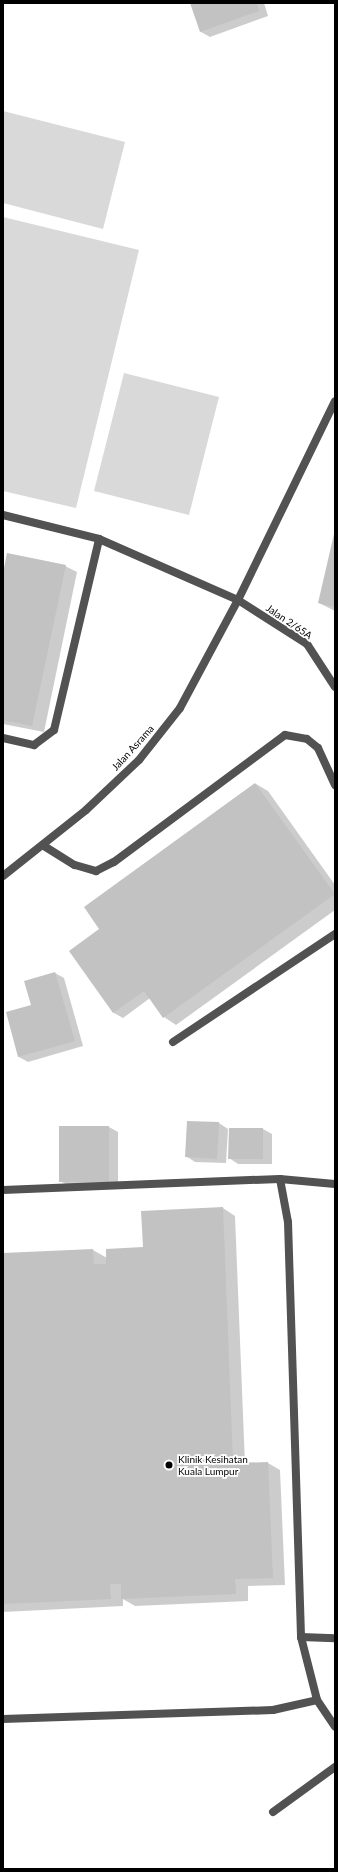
<!DOCTYPE html>
<style>
body{margin:0}
#map{position:relative;width:338px;height:1872px;overflow:hidden;background:#fff;font-family:Lato,sans-serif}
div>[style]{position:absolute}
[style*='--x']{left:calc(var(--x)*1px);top:calc(var(--y)*1px);width:calc(var(--w)*1px);rotate:calc(var(--a)*1deg)}
.green>*{inset:0;background:#d9d9d9}
.shadow>*{inset:0;background:#0003}
.building>*{inset:0;background:#c2c2c2}
.lane>*{height:8px;margin:-4px;padding:0 4px;transform-origin:4px;border-radius:4px;background:#525252}
.dots>*{width:11px;height:11px;translate:-50% -50%;box-sizing:border-box;border:2px solid #fff;border-radius:50%}
span{translate:-50% -50%;white-space:nowrap;text-align:center;line-height:1.15;-webkit-text-stroke:3.5px #fff;paint-order:stroke}
.street-label{font-size:10px;color:#000}
.poi-label{font-size:10px;color:#000}
.left{translate:0 -50%;text-align:left}
.frame{position:absolute;inset:0;border:4px solid #000;pointer-events:none}
</style>
<div id="map">
<div class="green">
<div style="clip-path:polygon(3px 111px,125px 142px,103px 229px,3px 203px)"></div>
<div style="clip-path:polygon(3px 217px,139px 250px,76px 508px,3px 491px)"></div>
<div style="clip-path:polygon(124px 373px,219px 397px,189px 515px,94px 491px)"></div>
</div>
<div class="shadow">
<div style="clip-path:polygon(191px 3px,264px 3px,268px 16px,210px 37px,201px 32px)"></div>
<div style="clip-path:polygon(335px 536px,335px 611px,319px 603px)"></div>
<div style="clip-path:polygon(65px 566px,77px 572px,44px 732px,3px 724px,3px 578px)"></div>
<div style="clip-path:polygon(256px 784px,268px 791px,335px 885px,335px 910px,176px 1025px,164px 1017px,150px 998px,123px 1018px,114px 1013px,70px 952px,101px 929px)"></div>
<div style="clip-path:polygon(55px 973px,64px 978px,83px 1046px,28px 1062px,19px 1057px,32px 1006px,25px 982px)"></div>
<div style="clip-path:polygon(188px 1122px,219px 1123px,228px 1129px,226px 1163px,195px 1162px,186px 1156px)"></div>
<div style="clip-path:polygon(109px 1127px,118px 1132px,118px 1186px,69px 1186px,60px 1181px)"></div>
<div style="clip-path:polygon(263px 1129px,272px 1134px,272px 1164px,238px 1164px,229px 1158px)"></div>
<div style="clip-path:polygon(223px 1208px,235px 1216px,245px 1464px,268px 1463px,280px 1470px,285px 1585px,248px 1586px,248px 1601px,135px 1606px,123px 1599px,123px 1606px,3px 1612px,3px 1254px,93px 1250px,107px 1258px,144px 1248px)"></div>
</div>
<div class="building">
<div style="clip-path:polygon(190px 3px,257px 3px,259px 11px,200px 32px)"></div>
<div style="clip-path:polygon(334px 534px,335px 534px,335px 607px,318px 603px)"></div>
<div style="clip-path:polygon(7px 553px,66px 565px,32px 726px,3px 720px,3px 573px)"></div>
<div style="clip-path:polygon(255px 783px,335px 894px,163px 1018px,144px 991px,113px 1013px,69px 951px,99px 929px,84px 907px)"></div>
<div style="clip-path:polygon(55px 972px,75px 1041px,18px 1057px,6px 1012px,31px 1005px,24px 981px)"></div>
<div style="clip-path:polygon(187px 1121px,219px 1122px,217px 1159px,185px 1157px)"></div>
<div style="clip-path:polygon(59px 1126px,109px 1126px,109px 1182px,59px 1182px)"></div>
<div style="clip-path:polygon(229px 1128px,263px 1128px,263px 1159px,228px 1159px)"></div>
<div style="clip-path:polygon(223px 1207px,233px 1463px,268px 1462px,273px 1578px,235px 1579px,236px 1594px,121px 1599px,121px 1584px,110px 1584px,111px 1599px,3px 1604px,3px 1253px,93px 1249px,94px 1264px,106px 1264px,106px 1249px,143px 1247px,141px 1211px)"></div>
</div>
<div class="lane">
<div style="--x:3;--y:515;--w:99;--a:14"></div>
<div style="--x:99;--y:539;--w:152;--a:23.7"></div>
<div style="--x:238;--y:600;--w:82;--a:32.5"></div>
<div style="--x:307;--y:644;--w:51;--a:56.9"></div>
<div style="--x:3;--y:738;--w:32;--a:13"></div>
<div style="--x:34;--y:745;--w:25;--a:-37"></div>
<div style="--x:54;--y:730;--w:196;--a:-76.7"></div>
<div style="--x:44;--y:846;--w:36;--a:32"></div>
<div style="--x:75;--y:865;--w:22;--a:16"></div>
<div style="--x:96;--y:871;--w:20;--a:-27"></div>
<div style="--x:114;--y:862;--w:213;--a:-36.6"></div>
<div style="--x:285;--y:735;--w:22;--a:10"></div>
<div style="--x:307;--y:739;--w:14;--a:39"></div>
<div style="--x:318;--y:748;--w:41;--a:65.3"></div>
<div style="--x:3;--y:876;--w:106;--a:-38.5"></div>
<div style="--x:86;--y:810;--w:73;--a:-43.3"></div>
<div style="--x:139;--y:760;--w:66;--a:-51.7"></div>
<div style="--x:180;--y:708;--w:123;--a:-61.8"></div>
<div style="--x:238;--y:600;--w:221;--a:-64"></div>
<div style="--x:173;--y:1042;--w:195;--a:-33.7"></div>
<div style="--x:280;--y:1179;--w:44;--a:79.5"></div>
<div style="--x:288;--y:1222;--w:415;--a:88.2"></div>
<div style="--x:301;--y:1637;--w:65;--a:75.7"></div>
<div style="--x:317;--y:1700;--w:32;--a:56"></div>
<div style="--x:3;--y:1190;--w:277;--a:-2.3"></div>
<div style="--x:280;--y:1179;--w:55;--a:5.2"></div>
<div style="--x:301;--y:1637;--w:34;--a:2"></div>
<div style="--x:3;--y:1719;--w:270;--a:-1.9"></div>
<div style="--x:273;--y:1710;--w:45;--a:-12.8"></div>
<div style="--x:273;--y:1812;--w:77;--a:-36"></div>
</div>
<div class="dots">
<div style="left:169px;top:1465px;background:#000"></div>
</div>
<div class="street-label">
<span style="left:289px;top:622px;rotate:34deg">Jalan 2/65A</span>
<span style="left:133px;top:748px;rotate:-48deg">Jalan Asrama</span>
</div>
<div class="poi-label">
<span class="left" style="left:178px;top:1465px">Klinik Kesihatan<br>Kuala Lumpur</span>
</div>
<div class="frame"></div>
</div>
